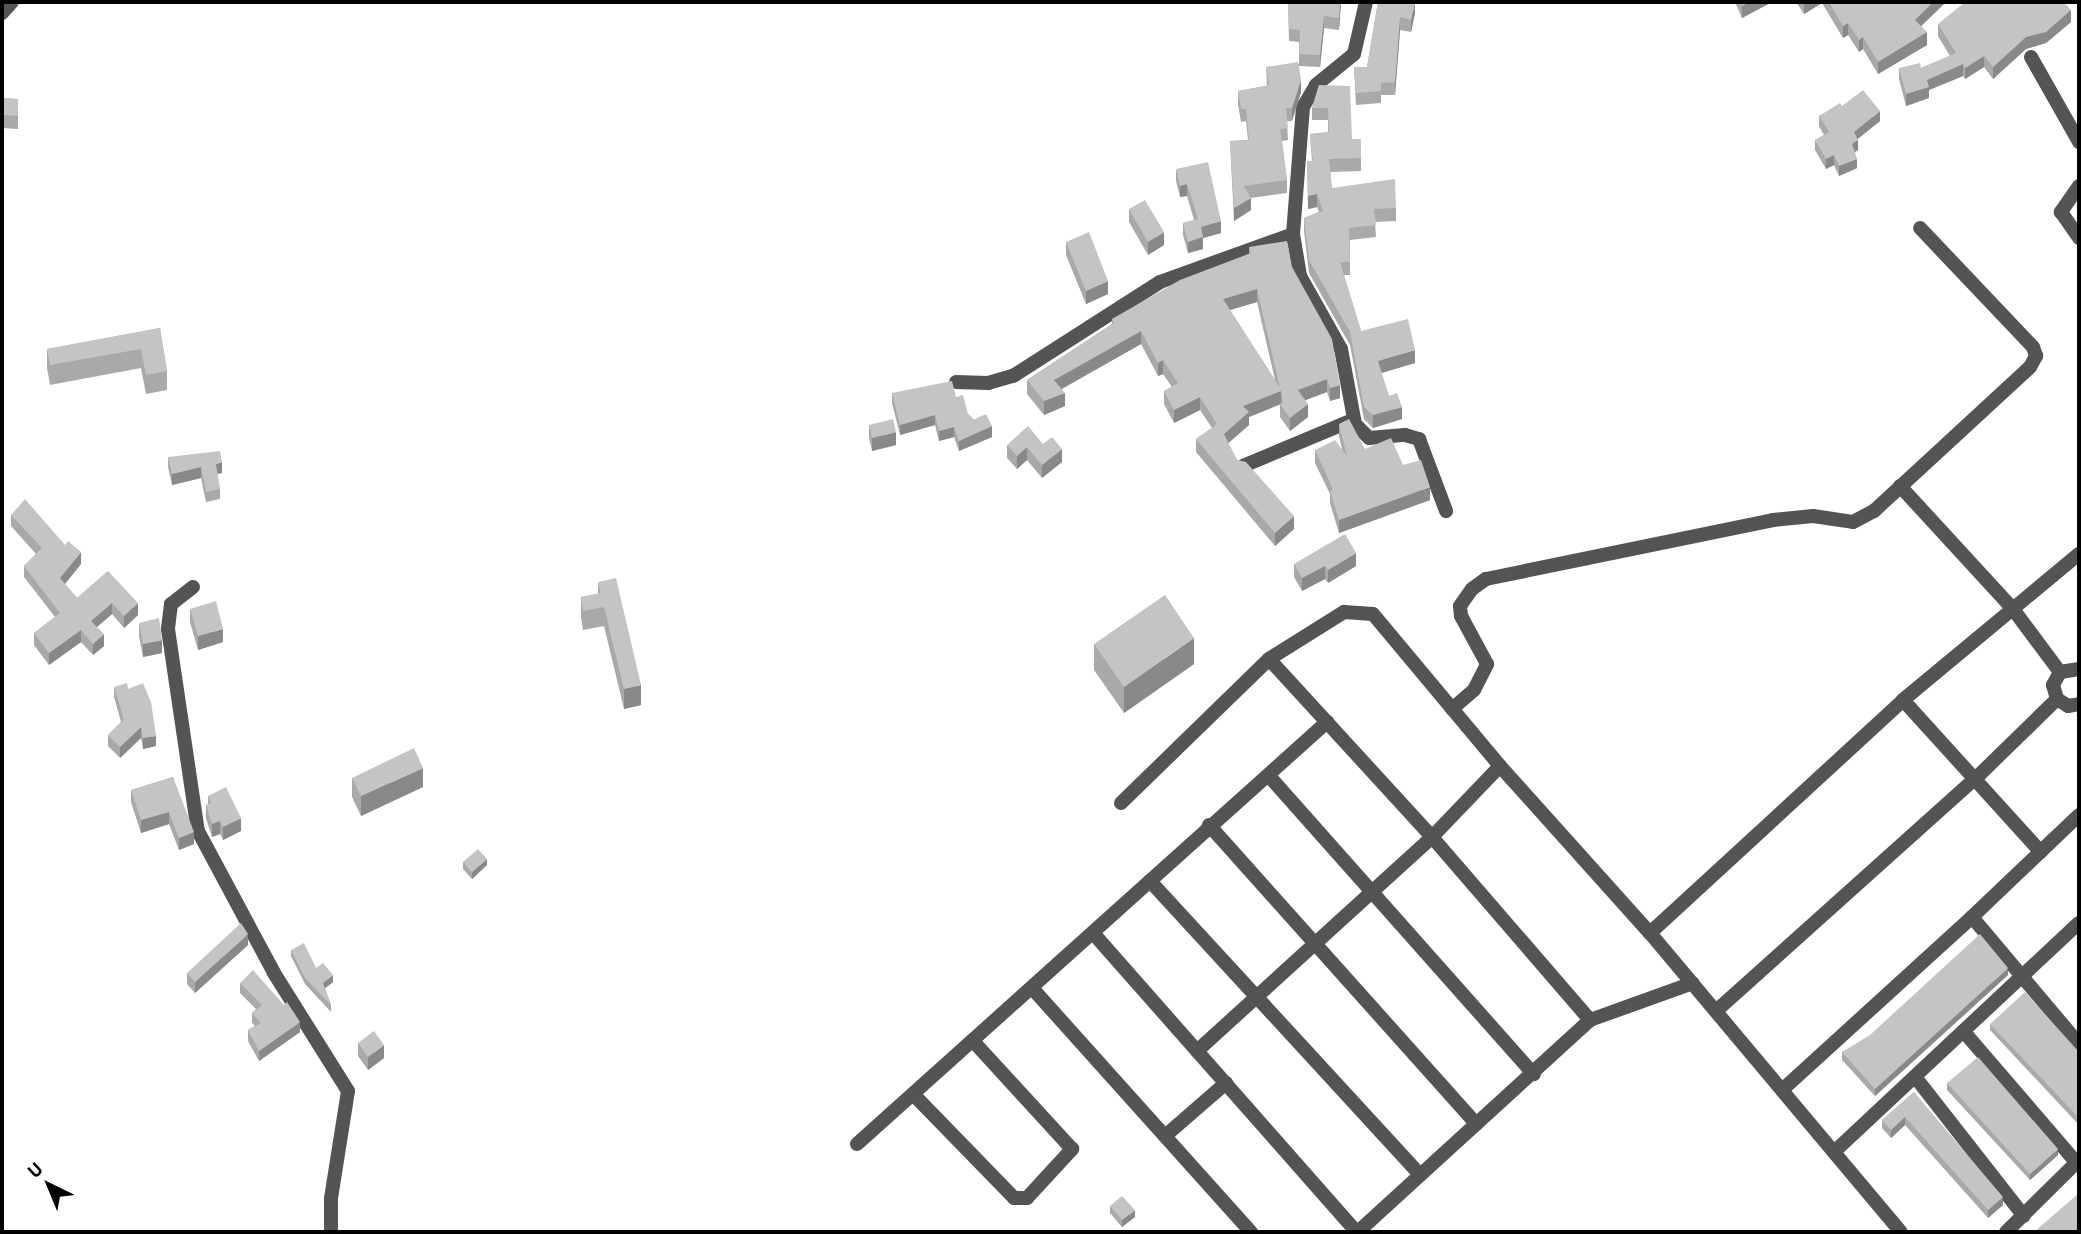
<!DOCTYPE html>
<style>
body{margin:0}
#map{position:relative;width:2081px;height:1234px;overflow:hidden;background:#fff;font-family:"Titillium Web",sans-serif}
div>[style]{position:absolute}
[style*='--x']{left:calc(var(--x)*1px);top:calc(var(--y)*1px);width:calc(var(--w)*1px);rotate:calc(var(--a)*1deg)}
.minor>*{height:14px;margin:-7px;padding:0 7px;transform-origin:7px;border-radius:7px;background:#545454}
.wall>*{inset:0;background:#a9a9a9}
.shaded-wall>*{inset:0;background:#898989}
.building>*{inset:0;background:#c4c4c4}
span{translate:-50% -50%;white-space:nowrap;text-align:center;line-height:1.15;-webkit-text-stroke:6px #fff;paint-order:stroke}
.frame{position:absolute;inset:0;border:4px solid #000;pointer-events:none}
.north{position:absolute;left:14px;top:1150px;width:70px;height:70px;-webkit-text-stroke:5px #fff;paint-order:stroke;rotate:317deg;font-size:19px;font-weight:700;line-height:28px;text-align:center;color:#000}
.north::after{content:'';display:block;margin:auto;width:24px;height:32px;background:#000;clip-path:polygon(50% 0,100% 100%,50% 72%,0 100%)}
</style>
<div id="map">
<div class="minor">
<div style="--x:2;--y:13;--w:15;--a:-48"></div>
<div style="--x:2031;--y:57;--w:98;--a:60.5"></div>
<div style="--x:2079;--y:186;--w:32;--a:125"></div>
<div style="--x:2061;--y:212;--w:32;--a:55"></div>
<div style="--x:1293;--y:234;--w:43;--a:80.5"></div>
<div style="--x:1300;--y:276;--w:84;--a:60.7"></div>
<div style="--x:1341;--y:349;--w:76;--a:79.4"></div>
<div style="--x:1355;--y:424;--w:20;--a:45"></div>
<div style="--x:1369;--y:438;--w:36;--a:-5"></div>
<div style="--x:1405;--y:435;--w:15;--a:16"></div>
<div style="--x:1419;--y:439;--w:77;--a:69.4"></div>
<div style="--x:956;--y:382;--w:32;--a:2"></div>
<div style="--x:988;--y:383;--w:26;--a:-16"></div>
<div style="--x:1013;--y:376;--w:174;--a:-32.6"></div>
<div style="--x:1160;--y:282;--w:141;--a:-19.8"></div>
<div style="--x:1293;--y:234;--w:127;--a:-85.5"></div>
<div style="--x:1303;--y:107;--w:26;--a:-59"></div>
<div style="--x:1316;--y:85;--w:49;--a:-39.2"></div>
<div style="--x:1354;--y:54;--w:53;--a:-77"></div>
<div style="--x:1243;--y:466;--w:119;--a:-22.7"></div>
<div style="--x:1900;--y:486;--w:167;--a:47.4"></div>
<div style="--x:2013;--y:609;--w:79;--a:53.3"></div>
<div style="--x:193;--y:587;--w:28;--a:142"></div>
<div style="--x:171;--y:604;--w:25;--a:97"></div>
<div style="--x:168;--y:629;--w:204;--a:81.6"></div>
<div style="--x:198;--y:831;--w:161;--a:61.8"></div>
<div style="--x:274;--y:973;--w:139;--a:57.9"></div>
<div style="--x:348;--y:1091;--w:108;--a:99"></div>
<div style="--x:331;--y:1198;--w:34;--a:90"></div>
<div style="--x:1269;--y:659;--w:241;--a:47.5"></div>
<div style="--x:1432;--y:837;--w:242;--a:49.2"></div>
<div style="--x:1590;--y:1020;--w:314;--a:137.6"></div>
<div style="--x:2079;--y:669;--w:19;--a:171"></div>
<div style="--x:2060;--y:672;--w:15;--a:118"></div>
<div style="--x:2053;--y:685;--w:15;--a:74"></div>
<div style="--x:2057;--y:699;--w:13;--a:32"></div>
<div style="--x:2068;--y:706;--w:11;--a:-10"></div>
<div style="--x:1903;--y:700;--w:205;--a:47.8"></div>
<div style="--x:1452;--y:709;--w:29;--a:-41"></div>
<div style="--x:1474;--y:690;--w:29;--a:-63"></div>
<div style="--x:1487;--y:664;--w:55;--a:-118.4"></div>
<div style="--x:1461;--y:616;--w:10;--a:-96"></div>
<div style="--x:1460;--y:606;--w:21;--a:-55"></div>
<div style="--x:1472;--y:589;--w:17;--a:-36"></div>
<div style="--x:1486;--y:579;--w:293;--a:-11.6"></div>
<div style="--x:1773;--y:520;--w:40;--a:-5.7"></div>
<div style="--x:1813;--y:516;--w:40;--a:8.5"></div>
<div style="--x:1853;--y:522;--w:24;--a:-28"></div>
<div style="--x:1874;--y:511;--w:212;--a:-42.7"></div>
<div style="--x:2030;--y:367;--w:13;--a:-61"></div>
<div style="--x:2036;--y:356;--w:9;--a:-108"></div>
<div style="--x:2033;--y:347;--w:164;--a:-133.5"></div>
<div style="--x:1269;--y:776;--w:399;--a:48.4"></div>
<div style="--x:1121;--y:803;--w:206;--a:-44.2"></div>
<div style="--x:1269;--y:659;--w:89;--a:-32.1"></div>
<div style="--x:1344;--y:612;--w:29;--a:4"></div>
<div style="--x:1373;--y:614;--w:198;--a:50.1"></div>
<div style="--x:1500;--y:766;--w:224;--a:48.1"></div>
<div style="--x:1650;--y:933;--w:390;--a:50"></div>
<div style="--x:2079;--y:815;--w:148;--a:136.4"></div>
<div style="--x:1972;--y:917;--w:166;--a:49.9"></div>
<div style="--x:1209;--y:825;--w:401;--a:48.2"></div>
<div style="--x:1150;--y:881;--w:399;--a:47.4"></div>
<div style="--x:1093;--y:933;--w:399;--a:48.6"></div>
<div style="--x:1650;--y:933;--w:344;--a:-42.6"></div>
<div style="--x:1903;--y:700;--w:229;--a:-39.7"></div>
<div style="--x:1032;--y:988;--w:328;--a:48.1"></div>
<div style="--x:1716;--y:1011;--w:348;--a:-41.9"></div>
<div style="--x:1975;--y:779;--w:115;--a:-44.3"></div>
<div style="--x:1590;--y:1020;--w:109;--a:-19.8"></div>
<div style="--x:1965;--y:1033;--w:172;--a:49.3"></div>
<div style="--x:1197;--y:1051;--w:318;--a:-42.3"></div>
<div style="--x:1432;--y:837;--w:98;--a:-46.2"></div>
<div style="--x:1916;--y:1078;--w:175;--a:52"></div>
<div style="--x:1782;--y:1090;--w:257;--a:-42.3"></div>
<div style="--x:913;--y:1094;--w:145;--a:45.8"></div>
<div style="--x:1014;--y:1198;--w:13;--a:0"></div>
<div style="--x:1027;--y:1198;--w:67;--a:-47.4"></div>
<div style="--x:1072;--y:1149;--w:147;--a:-132.5"></div>
<div style="--x:1165;--y:1136;--w:81;--a:-41"></div>
<div style="--x:857;--y:1144;--w:632;--a:-41.92"></div>
<div style="--x:1834;--y:1152;--w:335;--a:-43.1"></div>
<div style="--x:2006;--y:1232;--w:103;--a:-44.6"></div>
</div>
<div class="wall">
<div style="clip-path:polygon(1288px 2px,1341px 2px,1339px 30px,1324px 28px,1320px 67px,1299px 66px,1301px 92px,1292px 121px,1287px 121px,1288px 140px,1282px 141px,1287px 180px,1287px 193px,1251px 198px,1251px 210px,1234px 221px,1230px 141px,1248px 140px,1246px 121px,1241px 122px,1238px 104px,1238px 91px,1267px 86px,1266px 67px,1299px 64px,1299px 42px,1289px 41px)"></div>
<div style="clip-path:polygon(1378px 2px,1415px 13px,1411px 32px,1400px 30px,1395px 95px,1381px 95px,1381px 103px,1356px 105px,1354px 67px,1367px 67px)"></div>
<div style="clip-path:polygon(1735px 2px,1772px 2px,1742px 18px)"></div>
<div style="clip-path:polygon(1796px 2px,1946px 2px,1921px 26px,1927px 45px,1878px 74px,1863px 49px,1859px 52px,1848px 35px,1843px 38px,1822px 3px,1804px 14px)"></div>
<div style="clip-path:polygon(2071px 22px,2046px 43px,2026px 49px,1993px 79px,1984px 67px,1965px 79px,1963px 76px,1929px 90px,1929px 98px,1906px 106px,1899px 79px,1899px 68px,1921px 68px,1950px 56px,1938px 36px,1938px 24px)"></div>
<div style="clip-path:polygon(1319px 85px,1352px 139px,1361px 139px,1361px 171px,1330px 172px,1332px 188px,1396px 208px,1396px 221px,1375px 222px,1376px 237px,1350px 240px,1350px 275px,1344px 275px,1361px 331px,1415px 363px,1381px 373px,1389px 396px,1402px 419px,1373px 428px,1364px 419px,1350px 345px,1309px 273px,1304px 231px,1304px 218px,1319px 212px,1317px 207px,1308px 209px,1307px 161px,1312px 161px,1310px 134px,1328px 132px,1328px 120px,1312px 120px,1312px 108px)"></div>
<div style="clip-path:polygon(2px 98px,18px 99px,18px 129px,2px 128px)"></div>
<div style="clip-path:polygon(1842px 106px,1880px 121px,1857px 139px,1858px 150px,1855px 152px,1857px 168px,1839px 176px,1834px 165px,1826px 169px,1815px 150px,1815px 140px,1824px 135px,1819px 126px,1819px 116px)"></div>
<div style="clip-path:polygon(1176px 169px,1221px 233px,1203px 238px,1203px 249px,1188px 253px,1183px 235px,1183px 223px,1194px 220px,1187px 196px,1180px 197px,1176px 181px)"></div>
<div style="clip-path:polygon(1129px 209px,1164px 245px,1148px 255px,1129px 222px)"></div>
<div style="clip-path:polygon(1066px 242px,1108px 294px,1086px 304px,1066px 255px)"></div>
<div style="clip-path:polygon(evenodd,1249px 247px,1292px 267px,1340px 398px,1330px 401px,1327px 392px,1305px 400px,1308px 417px,1290px 431px,1280px 417px,1280px 404px,1249px 417px,1249px 425px,1228px 443px,1237px 460px,1294px 529px,1275px 546px,1196px 452px,1196px 439px,1212px 428px,1200px 410px,1174px 423px,1164px 404px,1164px 391px,1172px 387px,1163px 374px,1158px 376px,1141px 344px,1062px 389px,1065px 406px,1044px 415px,1027px 394px,1027px 380px,1112px 324px,1112px 319px,1249px 254px,1249px 247px,1257px 302px,1275px 380px,1230px 310px,1257px 302px)"></div>
<div style="clip-path:polygon(160px 328px,167px 371px,167px 390px,146px 394px,141px 368px,50px 385px,47px 368px,47px 349px)"></div>
<div style="clip-path:polygon(892px 393px,956px 397px,968px 414px,992px 437px,959px 451px,954px 437px,939px 441px,935px 425px,900px 435px,892px 403px)"></div>
<div style="clip-path:polygon(1339px 424px,1365px 449px,1403px 465px,1430px 500px,1339px 533px,1330px 503px,1330px 494px,1315px 463px,1315px 450px,1342px 449px,1339px 436px)"></div>
<div style="clip-path:polygon(869px 425px,896px 445px,872px 451px,869px 438px)"></div>
<div style="clip-path:polygon(1043px 444px,1062px 462px,1042px 478px,1027px 460px,1017px 469px,1007px 458px,1007px 445px)"></div>
<div style="clip-path:polygon(168px 457px,222px 473px,217px 474px,220px 489px,220px 499px,206px 502px,201px 478px,172px 485px,168px 467px)"></div>
<div style="clip-path:polygon(11px 515px,81px 564px,65px 584px,77px 598px,108px 571px,138px 615px,124px 628px,112px 614px,97px 627px,104px 646px,93px 655px,81px 642px,49px 665px,34px 645px,34px 633px,55px 617px,24px 577px,24px 566px,36px 554px,11px 526px)"></div>
<div style="clip-path:polygon(1294px 564px,1356px 566px,1328px 583px,1325px 579px,1302px 591px,1294px 577px)"></div>
<div style="clip-path:polygon(598px 582px,641px 705px,624px 709px,604px 626px,583px 630px,581px 617px,581px 597px,598px 594px)"></div>
<div style="clip-path:polygon(190px 609px,223px 642px,198px 650px,190px 622px)"></div>
<div style="clip-path:polygon(139px 623px,162px 653px,143px 657px,139px 636px)"></div>
<div style="clip-path:polygon(1094px 644px,1194px 664px,1124px 713px,1094px 670px)"></div>
<div style="clip-path:polygon(114px 687px,128px 689px,156px 746px,143px 749px,141px 738px,120px 758px,108px 746px,108px 735px,121px 722px,114px 697px)"></div>
<div style="clip-path:polygon(173px 777px,194px 844px,179px 850px,169px 824px,141px 833px,131px 802px,131px 790px)"></div>
<div style="clip-path:polygon(352px 778px,423px 787px,361px 816px,352px 797px)"></div>
<div style="clip-path:polygon(208px 796px,241px 831px,223px 840px,220px 834px,212px 837px,206px 818px,206px 805px,208px 804px)"></div>
<div style="clip-path:polygon(463px 862px,487px 865px,472px 879px,463px 869px)"></div>
<div style="clip-path:polygon(248px 945px,195px 993px,187px 984px,187px 973px)"></div>
<div style="clip-path:polygon(291px 950px,333px 982px,325px 988px,331px 1005px,331px 1012px,305px 984px,291px 956px)"></div>
<div style="clip-path:polygon(2008px 975px,1875px 1096px,1842px 1060px,1842px 1052px)"></div>
<div style="clip-path:polygon(240px 983px,300px 1032px,259px 1061px,248px 1041px,248px 1030px,255px 1026px,252px 1023px,252px 1013px,256px 1009px,240px 993px)"></div>
<div style="clip-path:polygon(1990px 1024px,2079px 1052px,2079px 1125px,1990px 1030px)"></div>
<div style="clip-path:polygon(358px 1043px,384px 1058px,368px 1070px,358px 1056px)"></div>
<div style="clip-path:polygon(1947px 1083px,2058px 1155px,2030px 1180px,1947px 1090px)"></div>
<div style="clip-path:polygon(1914px 1092px,2003px 1205px,1988px 1218px,1905px 1125px,1891px 1138px,1882px 1128px,1882px 1120px)"></div>
<div style="clip-path:polygon(1110px 1206px,1135px 1217px,1122px 1227px,1110px 1213px)"></div>
</div>
<div class="shaded-wall">
<div style="clip-path:polygon(1340px 2px,1341px 2px,1339px 30px,1339px 18px)"></div>
<div style="clip-path:polygon(1415px 2px,1415px 13px,1411px 32px,1411px 20px)"></div>
<div style="clip-path:polygon(1749px 2px,1772px 2px,1742px 18px,1742px 6px)"></div>
<div style="clip-path:polygon(1804px 2px,1822px 2px,1822px 3px,1804px 14px)"></div>
<div style="clip-path:polygon(1933px 2px,1946px 2px,1915px 32px,1915px 20px)"></div>
<div style="clip-path:polygon(2071px 10px,2071px 22px,2046px 43px,2026px 49px,1993px 79px,1993px 67px,2026px 37px)"></div>
<div style="clip-path:polygon(1324px 16px,1324px 28px,1320px 67px,1320px 55px)"></div>
<div style="clip-path:polygon(1400px 17px,1400px 30px,1395px 95px,1395px 82px)"></div>
<div style="clip-path:polygon(1848px 23px,1848px 35px,1843px 38px,1843px 26px)"></div>
<div style="clip-path:polygon(1927px 32px,1927px 45px,1878px 74px,1878px 62px)"></div>
<div style="clip-path:polygon(1863px 37px,1863px 49px,1859px 52px,1859px 40px)"></div>
<div style="clip-path:polygon(1984px 56px,1984px 67px,1965px 79px,1965px 68px)"></div>
<div style="clip-path:polygon(1963px 64px,1963px 76px,1929px 90px,1929px 98px,1906px 106px,1906px 94px,1927px 80px)"></div>
<div style="clip-path:polygon(1301px 80px,1301px 92px,1292px 121px,1292px 108px)"></div>
<div style="clip-path:polygon(1880px 111px,1880px 121px,1854px 142px,1854px 132px)"></div>
<div style="clip-path:polygon(1858px 140px,1858px 150px,1852px 154px,1852px 144px)"></div>
<div style="clip-path:polygon(1834px 155px,1834px 165px,1826px 169px,1826px 159px)"></div>
<div style="clip-path:polygon(1857px 159px,1857px 168px,1839px 176px,1839px 166px)"></div>
<div style="clip-path:polygon(1187px 184px,1187px 196px,1180px 197px,1180px 186px)"></div>
<div style="clip-path:polygon(1317px 194px,1317px 207px,1308px 209px,1308px 196px)"></div>
<div style="clip-path:polygon(1251px 198px,1251px 210px,1234px 221px,1234px 208px)"></div>
<div style="clip-path:polygon(1221px 221px,1221px 233px,1203px 238px,1203px 249px,1188px 253px,1188px 242px,1201px 227px)"></div>
<div style="clip-path:polygon(1164px 232px,1164px 245px,1148px 255px,1148px 242px)"></div>
<div style="clip-path:polygon(1108px 281px,1108px 294px,1086px 304px,1086px 291px)"></div>
<div style="clip-path:polygon(1257px 289px,1257px 302px,1223px 312px,1223px 299px)"></div>
<div style="clip-path:polygon(1141px 331px,1141px 344px,1054px 393px,1054px 380px)"></div>
<div style="clip-path:polygon(1415px 350px,1415px 363px,1378px 374px,1378px 361px)"></div>
<div style="clip-path:polygon(1163px 360px,1163px 374px,1158px 376px,1158px 363px)"></div>
<div style="clip-path:polygon(1327px 379px,1327px 392px,1298px 403px,1298px 390px)"></div>
<div style="clip-path:polygon(1340px 385px,1340px 398px,1330px 401px,1330px 388px)"></div>
<div style="clip-path:polygon(1281px 391px,1281px 404px,1249px 417px,1249px 425px,1224px 447px,1224px 434px,1243px 406px)"></div>
<div style="clip-path:polygon(1065px 393px,1065px 406px,1044px 415px,1044px 401px)"></div>
<div style="clip-path:polygon(1200px 397px,1200px 410px,1174px 423px,1174px 410px)"></div>
<div style="clip-path:polygon(1308px 404px,1308px 417px,1290px 431px,1290px 418px)"></div>
<div style="clip-path:polygon(1402px 407px,1402px 419px,1373px 428px,1373px 415px)"></div>
<div style="clip-path:polygon(935px 415px,935px 425px,900px 435px,900px 425px)"></div>
<div style="clip-path:polygon(992px 426px,992px 437px,959px 451px,959px 441px)"></div>
<div style="clip-path:polygon(954px 427px,954px 437px,939px 441px,939px 431px)"></div>
<div style="clip-path:polygon(896px 432px,896px 445px,872px 451px,872px 438px)"></div>
<div style="clip-path:polygon(1027px 447px,1027px 460px,1017px 469px,1017px 456px)"></div>
<div style="clip-path:polygon(1062px 449px,1062px 462px,1042px 478px,1042px 465px)"></div>
<div style="clip-path:polygon(222px 462px,222px 473px,216px 474px,216px 464px)"></div>
<div style="clip-path:polygon(201px 467px,201px 478px,172px 485px,172px 474px)"></div>
<div style="clip-path:polygon(1430px 487px,1430px 500px,1339px 533px,1339px 520px)"></div>
<div style="clip-path:polygon(1294px 516px,1294px 529px,1275px 546px,1275px 533px)"></div>
<div style="clip-path:polygon(81px 552px,81px 564px,60px 590px,60px 578px)"></div>
<div style="clip-path:polygon(1356px 553px,1356px 566px,1328px 583px,1328px 570px)"></div>
<div style="clip-path:polygon(1325px 566px,1325px 579px,1302px 591px,1302px 578px)"></div>
<div style="clip-path:polygon(112px 603px,112px 614px,91px 632px,91px 621px)"></div>
<div style="clip-path:polygon(138px 603px,138px 615px,124px 628px,124px 616px)"></div>
<div style="clip-path:polygon(223px 629px,223px 642px,198px 650px,198px 636px)"></div>
<div style="clip-path:polygon(81px 630px,81px 642px,49px 665px,49px 653px)"></div>
<div style="clip-path:polygon(104px 634px,104px 646px,93px 655px,93px 644px)"></div>
<div style="clip-path:polygon(1194px 638px,1194px 664px,1124px 713px,1124px 687px)"></div>
<div style="clip-path:polygon(162px 640px,162px 653px,143px 657px,143px 644px)"></div>
<div style="clip-path:polygon(641px 685px,641px 705px,624px 709px,624px 689px)"></div>
<div style="clip-path:polygon(141px 727px,141px 738px,120px 758px,120px 747px)"></div>
<div style="clip-path:polygon(156px 736px,156px 746px,143px 749px,143px 738px)"></div>
<div style="clip-path:polygon(423px 768px,423px 787px,361px 816px,361px 796px)"></div>
<div style="clip-path:polygon(169px 812px,169px 824px,141px 833px,141px 820px)"></div>
<div style="clip-path:polygon(241px 818px,241px 831px,223px 840px,223px 827px)"></div>
<div style="clip-path:polygon(220px 821px,220px 834px,212px 837px,212px 824px)"></div>
<div style="clip-path:polygon(194px 832px,194px 844px,179px 850px,179px 838px)"></div>
<div style="clip-path:polygon(487px 859px,487px 865px,472px 879px,472px 872px)"></div>
<div style="clip-path:polygon(248px 934px,248px 945px,195px 993px,195px 982px)"></div>
<div style="clip-path:polygon(2008px 968px,2008px 975px,1875px 1096px,1875px 1089px)"></div>
<div style="clip-path:polygon(333px 975px,333px 982px,323px 990px,323px 983px)"></div>
<div style="clip-path:polygon(300px 1022px,300px 1032px,259px 1061px,259px 1051px)"></div>
<div style="clip-path:polygon(384px 1045px,384px 1058px,368px 1070px,368px 1057px)"></div>
<div style="clip-path:polygon(1905px 1117px,1905px 1125px,1891px 1138px,1891px 1130px)"></div>
<div style="clip-path:polygon(2058px 1149px,2058px 1155px,2030px 1180px,2030px 1174px)"></div>
<div style="clip-path:polygon(2003px 1197px,2003px 1205px,1988px 1218px,1988px 1210px)"></div>
<div style="clip-path:polygon(1135px 1210px,1135px 1217px,1122px 1227px,1122px 1220px)"></div>
</div>
<div class="building">
<div style="clip-path:polygon(1288px 2px,1340px 2px,1339px 18px,1324px 16px,1320px 55px,1299px 54px,1300px 30px,1289px 29px)"></div>
<div style="clip-path:polygon(1378px 2px,1415px 2px,1411px 20px,1400px 17px,1395px 82px,1381px 83px,1381px 91px,1356px 93px,1354px 67px,1367px 67px)"></div>
<div style="clip-path:polygon(1740px 2px,1749px 2px,1742px 6px)"></div>
<div style="clip-path:polygon(1829px 2px,1933px 2px,1915px 20px,1927px 32px,1878px 62px,1863px 37px,1859px 40px,1848px 23px,1843px 26px)"></div>
<div style="clip-path:polygon(1965px 2px,2064px 2px,2071px 10px,2046px 32px,2026px 37px,1993px 67px,1984px 56px,1965px 68px,1963px 64px,1927px 80px,1929px 87px,1906px 94px,1899px 68px,1920px 63px,1921px 68px,1956px 53px,1938px 24px)"></div>
<div style="clip-path:polygon(1298px 62px,1301px 80px,1292px 108px,1286px 108px,1288px 128px,1280px 129px,1287px 180px,1244px 186px,1251px 198px,1234px 208px,1230px 141px,1249px 140px,1246px 109px,1241px 109px,1238px 91px,1269px 85px,1266px 67px)"></div>
<div style="clip-path:polygon(1319px 85px,1350px 86px,1352px 139px,1361px 139px,1361px 158px,1329px 159px,1332px 188px,1395px 179px,1396px 208px,1374px 209px,1376px 225px,1349px 228px,1350px 262px,1340px 262px,1361px 331px,1408px 319px,1415px 350px,1378px 361px,1389px 396px,1397px 393px,1402px 407px,1373px 415px,1364px 407px,1350px 332px,1309px 260px,1304px 218px,1323px 211px,1317px 194px,1308px 196px,1307px 161px,1313px 161px,1310px 134px,1329px 132px,1328px 108px,1312px 108px)"></div>
<div style="clip-path:polygon(1863px 90px,1880px 111px,1854px 132px,1858px 140px,1852px 144px,1857px 159px,1839px 166px,1834px 155px,1826px 159px,1815px 140px,1829px 132px,1819px 116px,1840px 103px,1842px 106px)"></div>
<div style="clip-path:polygon(2px 98px,18px 99px,18px 116px,2px 115px)"></div>
<div style="clip-path:polygon(1208px 162px,1221px 221px,1201px 227px,1203px 237px,1188px 242px,1183px 223px,1198px 219px,1187px 184px,1180px 186px,1176px 169px)"></div>
<div style="clip-path:polygon(1145px 200px,1164px 232px,1148px 242px,1129px 209px)"></div>
<div style="clip-path:polygon(1089px 232px,1108px 281px,1086px 291px,1066px 242px)"></div>
<div style="clip-path:polygon(evenodd,1287px 241px,1292px 267px,1332px 339px,1340px 385px,1330px 388px,1327px 379px,1298px 390px,1308px 404px,1290px 418px,1280px 404px,1283px 402px,1281px 391px,1243px 406px,1249px 412px,1224px 434px,1237px 460px,1246px 462px,1294px 516px,1275px 533px,1196px 439px,1217px 424px,1220px 429px,1200px 397px,1174px 410px,1164px 391px,1178px 383px,1163px 360px,1158px 363px,1141px 331px,1054px 380px,1065px 393px,1044px 401px,1027px 380px,1114px 323px,1112px 319px,1180px 280px,1251px 253px,1249px 247px,1287px 241px,1257px 289px,1280px 388px,1223px 299px,1257px 289px)"></div>
<div style="clip-path:polygon(160px 328px,167px 371px,146px 375px,141px 349px,50px 365px,47px 349px)"></div>
<div style="clip-path:polygon(952px 381px,956px 397px,963px 395px,968px 414px,973px 420px,986px 414px,992px 426px,959px 441px,954px 427px,939px 431px,935px 415px,900px 425px,892px 393px)"></div>
<div style="clip-path:polygon(893px 419px,896px 432px,872px 438px,869px 425px)"></div>
<div style="clip-path:polygon(1349px 419px,1365px 449px,1391px 438px,1403px 465px,1421px 460px,1430px 487px,1339px 520px,1330px 491px,1333px 489px,1315px 450px,1335px 440px,1347px 456px,1339px 424px)"></div>
<div style="clip-path:polygon(1028px 426px,1043px 444px,1052px 437px,1062px 449px,1042px 465px,1027px 447px,1017px 456px,1007px 445px)"></div>
<div style="clip-path:polygon(220px 451px,222px 462px,216px 464px,220px 489px,206px 492px,201px 467px,172px 474px,168px 457px)"></div>
<div style="clip-path:polygon(25px 499px,65px 545px,68px 541px,81px 552px,60px 578px,77px 598px,108px 571px,138px 603px,124px 616px,112px 603px,91px 621px,104px 634px,93px 644px,81px 630px,49px 653px,34px 633px,60px 613px,24px 566px,42px 548px,11px 515px)"></div>
<div style="clip-path:polygon(1345px 534px,1356px 553px,1328px 570px,1325px 566px,1302px 578px,1294px 564px)"></div>
<div style="clip-path:polygon(616px 578px,641px 685px,624px 689px,604px 607px,583px 611px,581px 597px,601px 593px,598px 582px)"></div>
<div style="clip-path:polygon(1165px 595px,1194px 638px,1124px 687px,1094px 644px)"></div>
<div style="clip-path:polygon(216px 601px,223px 629px,198px 636px,190px 609px)"></div>
<div style="clip-path:polygon(159px 618px,162px 640px,143px 644px,139px 623px)"></div>
<div style="clip-path:polygon(127px 683px,128px 689px,143px 683px,151px 702px,156px 736px,143px 738px,141px 727px,120px 747px,108px 735px,124px 720px,114px 687px)"></div>
<div style="clip-path:polygon(414px 748px,423px 768px,361px 796px,352px 778px)"></div>
<div style="clip-path:polygon(173px 777px,194px 832px,179px 838px,169px 812px,141px 820px,131px 790px)"></div>
<div style="clip-path:polygon(226px 787px,241px 818px,223px 827px,220px 821px,212px 824px,206px 805px,211px 803px,208px 796px)"></div>
<div style="clip-path:polygon(478px 849px,487px 859px,472px 872px,463px 862px)"></div>
<div style="clip-path:polygon(241px 923px,248px 934px,195px 982px,187px 973px)"></div>
<div style="clip-path:polygon(1980px 934px,2008px 968px,1875px 1089px,1842px 1052px,1870px 1035px)"></div>
<div style="clip-path:polygon(304px 943px,316px 968px,323px 963px,333px 975px,323px 983px,331px 1005px,305px 978px,291px 950px)"></div>
<div style="clip-path:polygon(253px 970px,284px 1005px,287px 1002px,300px 1022px,259px 1051px,248px 1030px,261px 1023px,252px 1013px,262px 1005px,240px 983px)"></div>
<div style="clip-path:polygon(2025px 992px,2079px 1052px,2079px 1118px,1990px 1024px)"></div>
<div style="clip-path:polygon(374px 1031px,384px 1045px,368px 1057px,358px 1043px)"></div>
<div style="clip-path:polygon(1978px 1057px,2058px 1149px,2030px 1174px,1947px 1083px)"></div>
<div style="clip-path:polygon(1914px 1092px,2003px 1197px,1988px 1210px,1905px 1117px,1891px 1130px,1882px 1120px)"></div>
<div style="clip-path:polygon(2079px 1193px,2079px 1232px,2034px 1232px)"></div>
<div style="clip-path:polygon(1122px 1196px,1135px 1210px,1122px 1220px,1110px 1206px)"></div>
</div>
<div class="frame"></div>
<div class="north">U</div>
</div>
